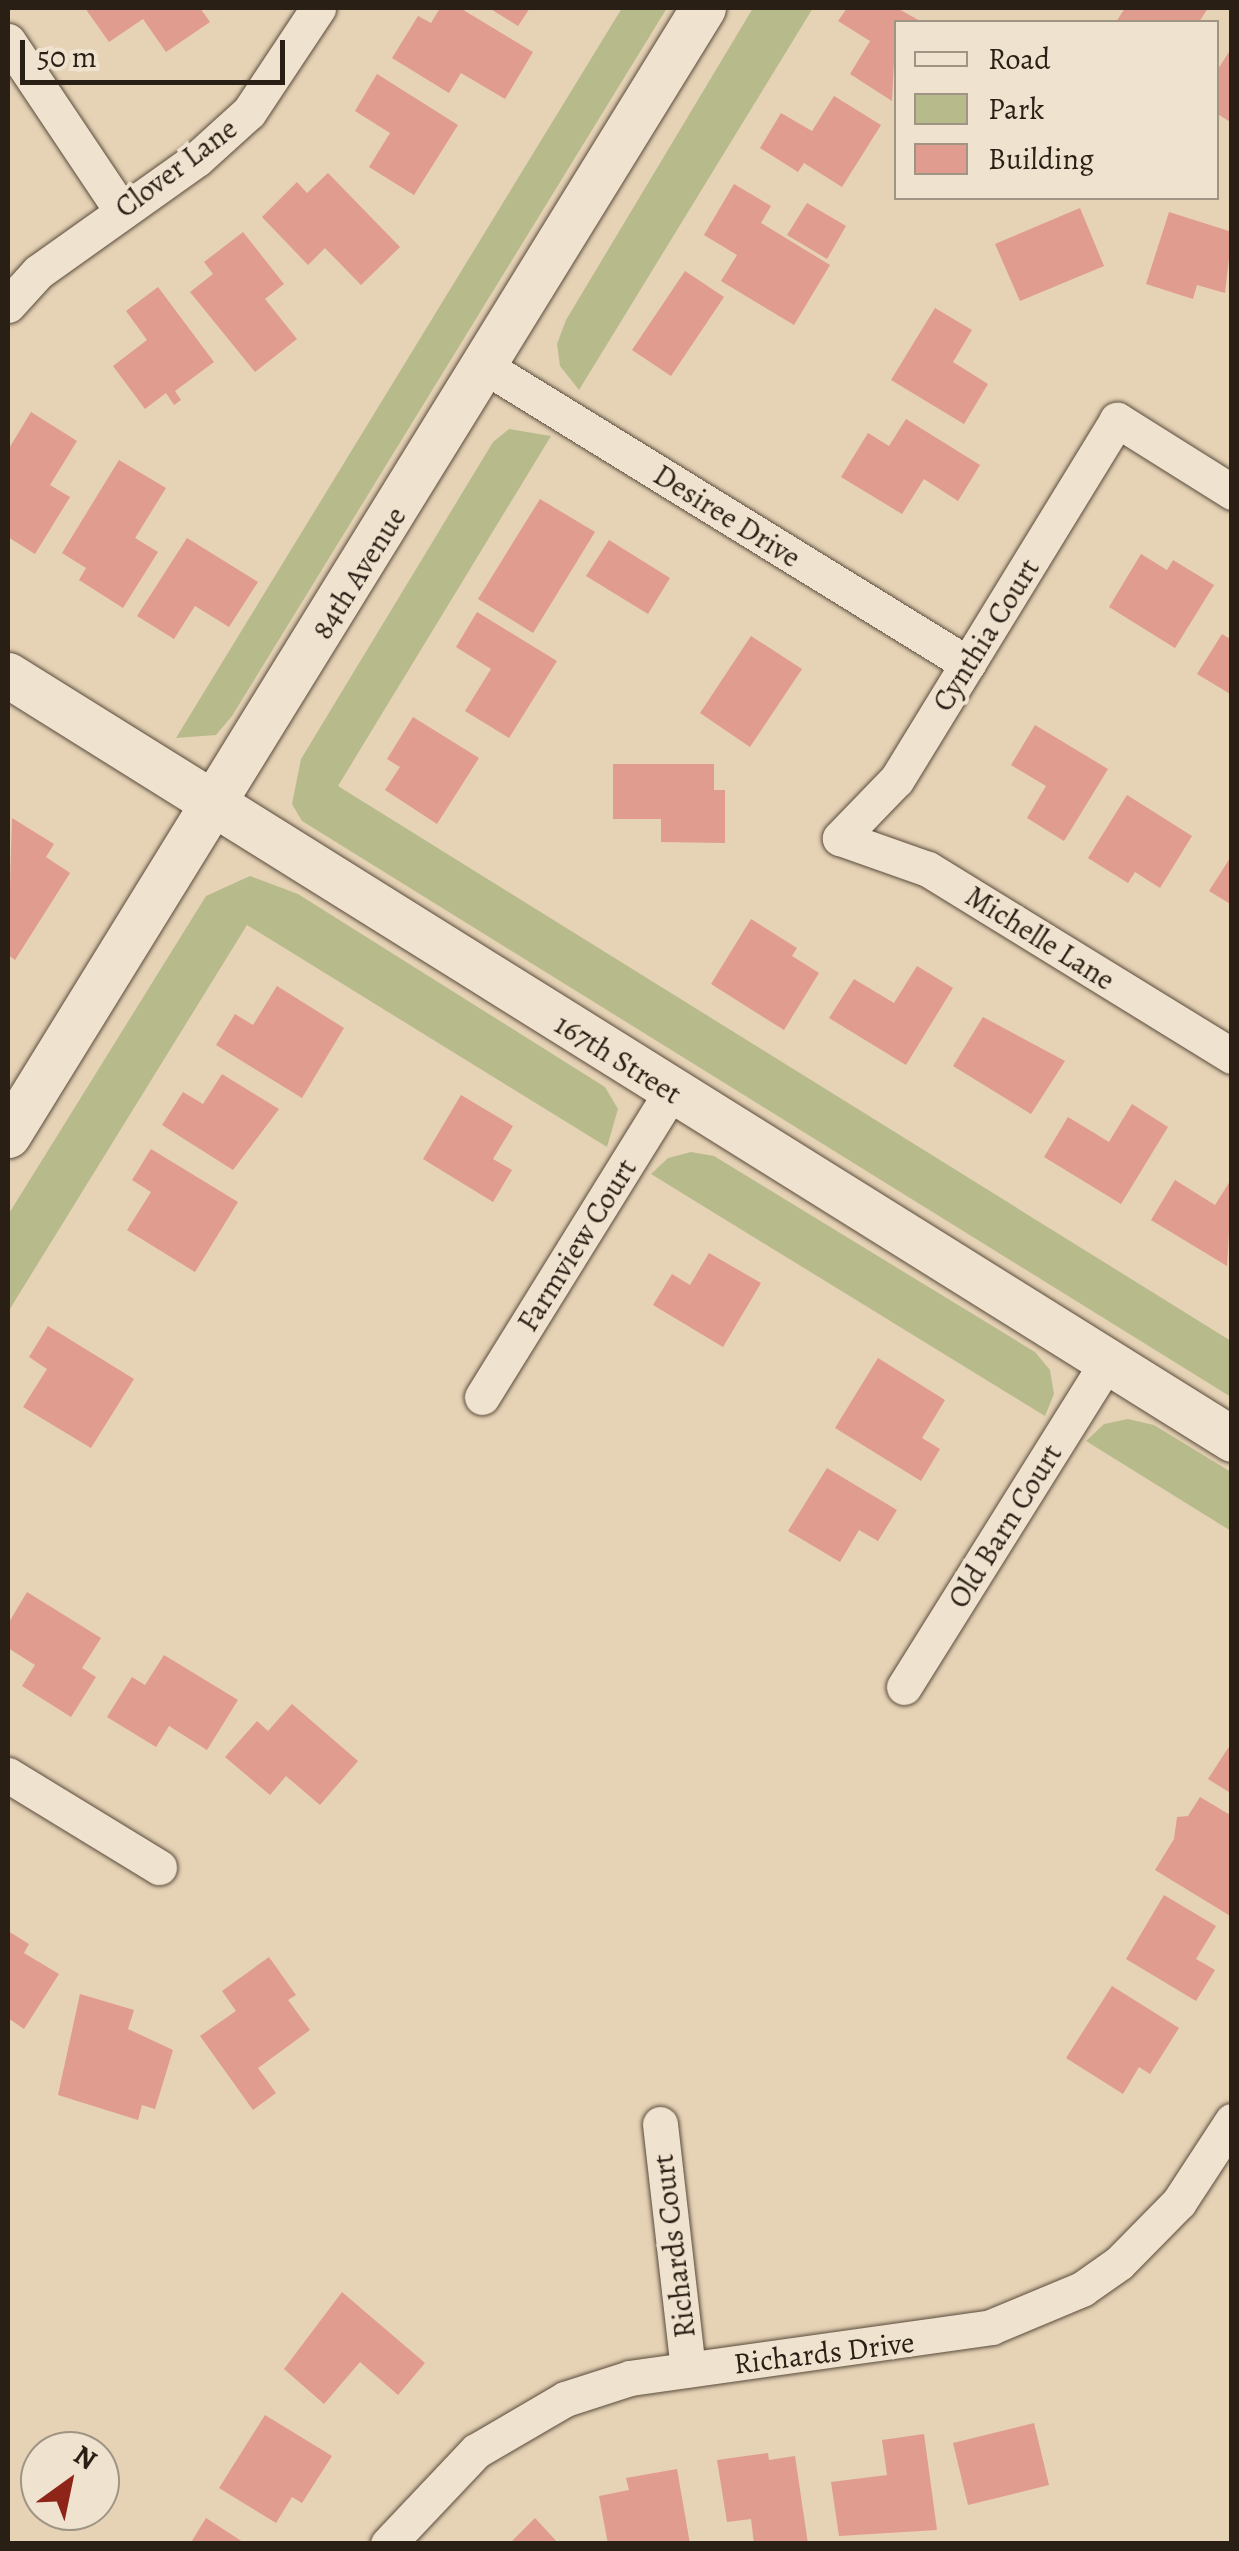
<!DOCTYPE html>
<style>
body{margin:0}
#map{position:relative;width:1239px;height:2551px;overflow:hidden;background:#e6d2b5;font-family:Alegreya,serif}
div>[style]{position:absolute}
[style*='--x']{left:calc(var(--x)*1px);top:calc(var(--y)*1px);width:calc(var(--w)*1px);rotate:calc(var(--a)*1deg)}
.green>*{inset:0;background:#b7bb8c}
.building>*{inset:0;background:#e09c8f}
.roads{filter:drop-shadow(0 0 2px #594c3c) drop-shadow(0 0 2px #594c3c)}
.minor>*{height:35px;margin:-17.5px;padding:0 17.5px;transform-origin:17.5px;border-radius:17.5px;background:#efe2cf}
.tertiary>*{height:45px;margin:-22.5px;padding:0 22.5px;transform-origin:22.5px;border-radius:22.5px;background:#efe2cf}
span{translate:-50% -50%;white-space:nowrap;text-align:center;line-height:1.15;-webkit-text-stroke:8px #efe2cf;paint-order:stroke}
.street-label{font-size:30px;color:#2a1f14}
.frame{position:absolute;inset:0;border:10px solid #2a1f14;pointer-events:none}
.legend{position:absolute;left:894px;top:20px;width:325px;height:180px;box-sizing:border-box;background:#efe2cf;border:2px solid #a09484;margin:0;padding:12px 18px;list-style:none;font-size:30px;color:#2a1f14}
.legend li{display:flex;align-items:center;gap:20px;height:50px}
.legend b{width:50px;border:2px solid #a09484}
.north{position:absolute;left:20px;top:2431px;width:100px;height:100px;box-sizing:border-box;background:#efe2cf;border:2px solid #a09484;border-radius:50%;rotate:33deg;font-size:28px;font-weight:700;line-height:40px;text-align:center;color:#2a1f14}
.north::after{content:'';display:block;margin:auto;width:35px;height:45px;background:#8f2418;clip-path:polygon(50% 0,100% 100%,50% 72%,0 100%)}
.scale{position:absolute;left:20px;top:40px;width:265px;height:45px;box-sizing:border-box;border:5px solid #2a1f14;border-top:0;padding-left:12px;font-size:30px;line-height:35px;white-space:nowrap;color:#2a1f14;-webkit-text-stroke:8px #efe2cf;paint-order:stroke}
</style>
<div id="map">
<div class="green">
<div style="clip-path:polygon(622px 8px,667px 8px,232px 716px,216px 735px,176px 738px)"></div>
<div style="clip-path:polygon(753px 8px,813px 8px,579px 390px,560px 366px,557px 344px,566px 320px)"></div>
<div style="clip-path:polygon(509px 429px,551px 436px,338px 786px,1231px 1341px,1231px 1397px,302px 821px,292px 804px,301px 759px,493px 442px)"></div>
<div style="clip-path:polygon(250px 876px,298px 894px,605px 1087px,618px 1109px,607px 1147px,247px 925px,8px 1312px,8px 1215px,206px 896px)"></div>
<div style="clip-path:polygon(691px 1152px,714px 1156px,1035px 1352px,1050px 1370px,1054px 1394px,1045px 1416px,651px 1174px,668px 1158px)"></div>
<div style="clip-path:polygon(1128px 1419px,1154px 1425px,1231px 1472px,1231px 1531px,1086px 1441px,1104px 1424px)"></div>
</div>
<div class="building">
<div style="clip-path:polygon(85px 8px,200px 8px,210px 22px,166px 52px,143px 19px,109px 42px)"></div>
<div style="clip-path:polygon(440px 8px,460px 8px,533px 52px,505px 99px,461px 73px,449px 93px,392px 58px,418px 16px,431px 23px)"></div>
<div style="clip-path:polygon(489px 8px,530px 8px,518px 26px)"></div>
<div style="clip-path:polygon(847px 8px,897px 8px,922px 22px,896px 22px,892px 101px,850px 74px,870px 41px,838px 21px)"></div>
<div style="clip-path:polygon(1125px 8px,1208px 8px,1199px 22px,1116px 22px)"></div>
<div style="clip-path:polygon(1229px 52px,1232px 54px,1232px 123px,1216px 113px,1216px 72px)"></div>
<div style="clip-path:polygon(377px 74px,458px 125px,414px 195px,369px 167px,390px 133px,355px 111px)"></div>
<div style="clip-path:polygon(834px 96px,881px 125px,842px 187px,804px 163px,798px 172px,760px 148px,781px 113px,812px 131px)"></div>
<div style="clip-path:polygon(328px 173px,400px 247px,361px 285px,325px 248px,308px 265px,262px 217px,297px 182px,307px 193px)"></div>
<div style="clip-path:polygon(734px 184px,771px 206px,761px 223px,830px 265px,794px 325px,721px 281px,737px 255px,704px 235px)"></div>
<div style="clip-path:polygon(807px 203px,846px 226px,827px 259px,787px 235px)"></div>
<div style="clip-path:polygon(1080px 208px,1104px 266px,1020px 301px,995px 244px)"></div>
<div style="clip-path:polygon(1169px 212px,1232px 232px,1225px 293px,1197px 285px,1193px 299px,1146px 284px)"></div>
<div style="clip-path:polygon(243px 232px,284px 284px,265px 299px,297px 339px,255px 372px,190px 292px,213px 274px,204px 262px)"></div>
<div style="clip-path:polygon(685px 271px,724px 297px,671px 376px,632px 350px)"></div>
<div style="clip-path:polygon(158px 287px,214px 362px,175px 391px,181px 400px,174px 405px,166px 393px,145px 409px,113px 366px,147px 340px,126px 311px)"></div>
<div style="clip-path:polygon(935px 308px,972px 330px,953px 362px,988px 384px,964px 424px,891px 380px)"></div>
<div style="clip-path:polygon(31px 412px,77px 441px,50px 485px,70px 497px,35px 554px,8px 537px,8px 450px)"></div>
<div style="clip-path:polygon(906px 419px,980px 465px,958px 501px,924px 479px,902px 514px,841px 477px,868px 433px,889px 446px)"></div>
<div style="clip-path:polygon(119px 460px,166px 488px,135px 538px,158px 552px,123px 608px,79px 580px,86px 568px,62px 553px)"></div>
<div style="clip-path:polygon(540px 499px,595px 532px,533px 633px,478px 599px)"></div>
<div style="clip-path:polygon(187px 538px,258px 582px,229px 627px,195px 606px,174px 639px,137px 616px)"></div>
<div style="clip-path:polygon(609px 540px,670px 578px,648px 614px,586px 576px)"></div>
<div style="clip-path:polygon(1141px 554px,1167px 570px,1173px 560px,1214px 585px,1175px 648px,1109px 607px)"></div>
<div style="clip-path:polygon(477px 612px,557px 661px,509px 738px,465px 711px,491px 669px,456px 647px)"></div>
<div style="clip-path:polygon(1222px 634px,1232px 640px,1232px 695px,1197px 674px)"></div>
<div style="clip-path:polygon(751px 636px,802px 669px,750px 747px,700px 713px)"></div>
<div style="clip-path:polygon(413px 717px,479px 758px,437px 824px,385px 790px,400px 767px,387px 759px)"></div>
<div style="clip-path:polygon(1035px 725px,1108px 769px,1064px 841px,1027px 818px,1046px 786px,1011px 765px)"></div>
<div style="clip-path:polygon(613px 764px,714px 764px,714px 790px,725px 790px,725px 843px,661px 842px,661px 819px,613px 819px)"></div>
<div style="clip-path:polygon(1127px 795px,1192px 836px,1160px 888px,1135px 872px,1128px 883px,1088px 858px)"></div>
<div style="clip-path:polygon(12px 818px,54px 844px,46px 857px,70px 873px,15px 960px,8px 955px)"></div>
<div style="clip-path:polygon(1232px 855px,1232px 905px,1209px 891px)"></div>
<div style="clip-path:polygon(751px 919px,797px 948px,792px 956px,819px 973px,784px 1030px,711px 984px)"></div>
<div style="clip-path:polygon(917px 966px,953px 988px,906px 1065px,829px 1018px,854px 979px,894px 1003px)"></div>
<div style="clip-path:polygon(277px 986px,344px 1028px,302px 1098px,216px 1045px,235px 1014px,253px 1025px)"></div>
<div style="clip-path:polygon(983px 1017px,1065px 1061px,1031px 1114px,953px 1066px)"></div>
<div style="clip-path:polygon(222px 1074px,279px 1109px,233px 1170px,162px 1125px,183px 1092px,203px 1104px)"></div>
<div style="clip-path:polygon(461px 1095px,513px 1126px,493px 1159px,512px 1170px,493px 1202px,423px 1159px)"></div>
<div style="clip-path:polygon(1132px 1104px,1168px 1127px,1121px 1204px,1044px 1157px,1068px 1117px,1109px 1142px)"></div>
<div style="clip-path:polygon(151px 1149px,238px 1202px,195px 1272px,127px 1230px,151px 1192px,132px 1180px)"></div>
<div style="clip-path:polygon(1232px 1178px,1227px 1266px,1151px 1220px,1175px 1180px,1215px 1205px)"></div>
<div style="clip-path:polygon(709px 1253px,761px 1283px,723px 1347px,653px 1305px,672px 1274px,690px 1285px)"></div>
<div style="clip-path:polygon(48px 1326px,134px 1379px,91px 1448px,23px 1407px,47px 1369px,29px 1357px)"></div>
<div style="clip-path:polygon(878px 1358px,945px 1400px,922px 1438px,940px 1449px,921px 1481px,835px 1428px)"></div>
<div style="clip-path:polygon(827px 1468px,897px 1510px,878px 1541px,859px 1530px,840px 1562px,788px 1531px)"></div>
<div style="clip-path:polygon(27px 1592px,101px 1638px,82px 1668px,96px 1677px,71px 1717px,22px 1686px,35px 1665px,8px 1648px,8px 1624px)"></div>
<div style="clip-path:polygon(164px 1655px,238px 1700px,207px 1750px,169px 1726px,156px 1747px,107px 1717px,132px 1677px,145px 1685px)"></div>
<div style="clip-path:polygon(292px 1704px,358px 1761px,320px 1805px,286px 1776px,270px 1795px,225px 1757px,257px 1721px,268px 1731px)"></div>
<div style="clip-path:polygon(1232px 1742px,1232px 1794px,1208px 1779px)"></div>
<div style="clip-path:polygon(1200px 1797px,1232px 1816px,1232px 1917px,1155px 1870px,1174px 1839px,1177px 1817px,1188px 1816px)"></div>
<div style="clip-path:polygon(1164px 1895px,1216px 1926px,1196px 1959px,1215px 1970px,1196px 2001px,1126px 1959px)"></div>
<div style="clip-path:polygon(8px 1931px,29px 1944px,24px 1953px,59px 1974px,24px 2029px,8px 2018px)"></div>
<div style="clip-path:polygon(269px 1957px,296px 1995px,288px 2000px,310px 2030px,258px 2068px,276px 2093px,253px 2110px,200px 2036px,236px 2011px,222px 1991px)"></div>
<div style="clip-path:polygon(1112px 1986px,1179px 2028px,1150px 2074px,1139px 2067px,1123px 2094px,1066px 2058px)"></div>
<div style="clip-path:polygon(80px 1994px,134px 2010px,128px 2029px,173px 2050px,155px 2109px,142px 2105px,138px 2120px,58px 2095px)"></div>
<div style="clip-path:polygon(342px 2292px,425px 2363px,398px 2395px,360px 2362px,324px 2404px,284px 2369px)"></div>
<div style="clip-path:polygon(265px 2415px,332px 2456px,302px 2503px,292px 2497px,276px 2523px,219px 2488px)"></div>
<div style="clip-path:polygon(1034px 2423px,1049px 2485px,968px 2505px,953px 2443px)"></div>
<div style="clip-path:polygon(924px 2434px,937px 2530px,839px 2536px,831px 2482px,887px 2475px,882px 2440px)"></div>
<div style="clip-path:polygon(768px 2453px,769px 2460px,795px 2456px,808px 2544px,754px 2544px,751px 2519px,727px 2522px,717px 2460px)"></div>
<div style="clip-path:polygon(677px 2469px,690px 2544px,608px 2544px,599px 2496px,629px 2490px,626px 2478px)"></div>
<div style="clip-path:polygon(206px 2518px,246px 2544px,190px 2544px)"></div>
<div style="clip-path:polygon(535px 2518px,559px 2544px,509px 2544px)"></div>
</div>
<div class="roads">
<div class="minor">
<div style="--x:8;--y:41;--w:203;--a:56.2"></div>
<div style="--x:8;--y:305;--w:45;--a:-47.7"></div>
<div style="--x:38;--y:272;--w:195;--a:-35.4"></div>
<div style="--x:197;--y:159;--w:70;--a:-42.1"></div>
<div style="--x:249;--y:112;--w:125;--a:-56.4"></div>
<div style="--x:486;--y:367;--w:566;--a:31.64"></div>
<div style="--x:1232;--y:492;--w:136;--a:-147.9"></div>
<div style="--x:1117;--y:420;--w:422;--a:121.5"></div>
<div style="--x:896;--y:780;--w:81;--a:134"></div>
<div style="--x:840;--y:838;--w:93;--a:19.4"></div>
<div style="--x:928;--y:869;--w:357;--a:31.6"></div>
<div style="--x:482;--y:1397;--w:359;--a:-58.2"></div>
<div style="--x:904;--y:1687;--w:381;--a:-58"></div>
<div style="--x:8;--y:1775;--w:177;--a:31.4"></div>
<div style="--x:660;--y:2124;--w:247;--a:83.5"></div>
<div style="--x:388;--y:2544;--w:128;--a:-46.6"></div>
<div style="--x:476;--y:2451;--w:103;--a:-30.3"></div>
<div style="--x:565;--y:2399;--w:68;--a:-17.9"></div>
<div style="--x:630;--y:2378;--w:365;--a:-8"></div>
<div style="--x:991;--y:2327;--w:99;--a:-22.7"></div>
<div style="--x:1082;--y:2289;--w:45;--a:-35.1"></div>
<div style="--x:1119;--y:2263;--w:86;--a:-45.5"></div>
<div style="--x:1179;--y:2202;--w:97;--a:-56.8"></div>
</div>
<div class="tertiary">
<div style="--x:8;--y:675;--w:1443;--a:31.97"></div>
<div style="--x:8;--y:1135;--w:1324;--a:-58.34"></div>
</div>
</div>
<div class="street-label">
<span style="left:176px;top:168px;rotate:-37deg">Clover Lane</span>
<span style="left:727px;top:516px;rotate:32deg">Desiree Drive</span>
<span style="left:359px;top:573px;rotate:-58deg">84th Avenue</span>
<span style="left:986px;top:635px;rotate:-58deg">Cynthia Court</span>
<span style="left:1040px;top:938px;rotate:32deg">Michelle Lane</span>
<span style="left:618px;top:1059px;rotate:32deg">167th Street</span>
<span style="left:577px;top:1245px;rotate:-58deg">Farmview Court</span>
<span style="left:1005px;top:1526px;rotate:-58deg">Old Barn Court</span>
<span style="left:674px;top:2246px;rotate:-97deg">Richards Court</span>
<span style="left:824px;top:2353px;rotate:-7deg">Richards Drive</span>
</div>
<div class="frame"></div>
<ul class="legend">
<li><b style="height:12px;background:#efe2cf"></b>Road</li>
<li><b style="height:28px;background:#b7bb8c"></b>Park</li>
<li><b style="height:28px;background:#e09c8f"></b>Building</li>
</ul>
<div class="north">N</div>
<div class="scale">50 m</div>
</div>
